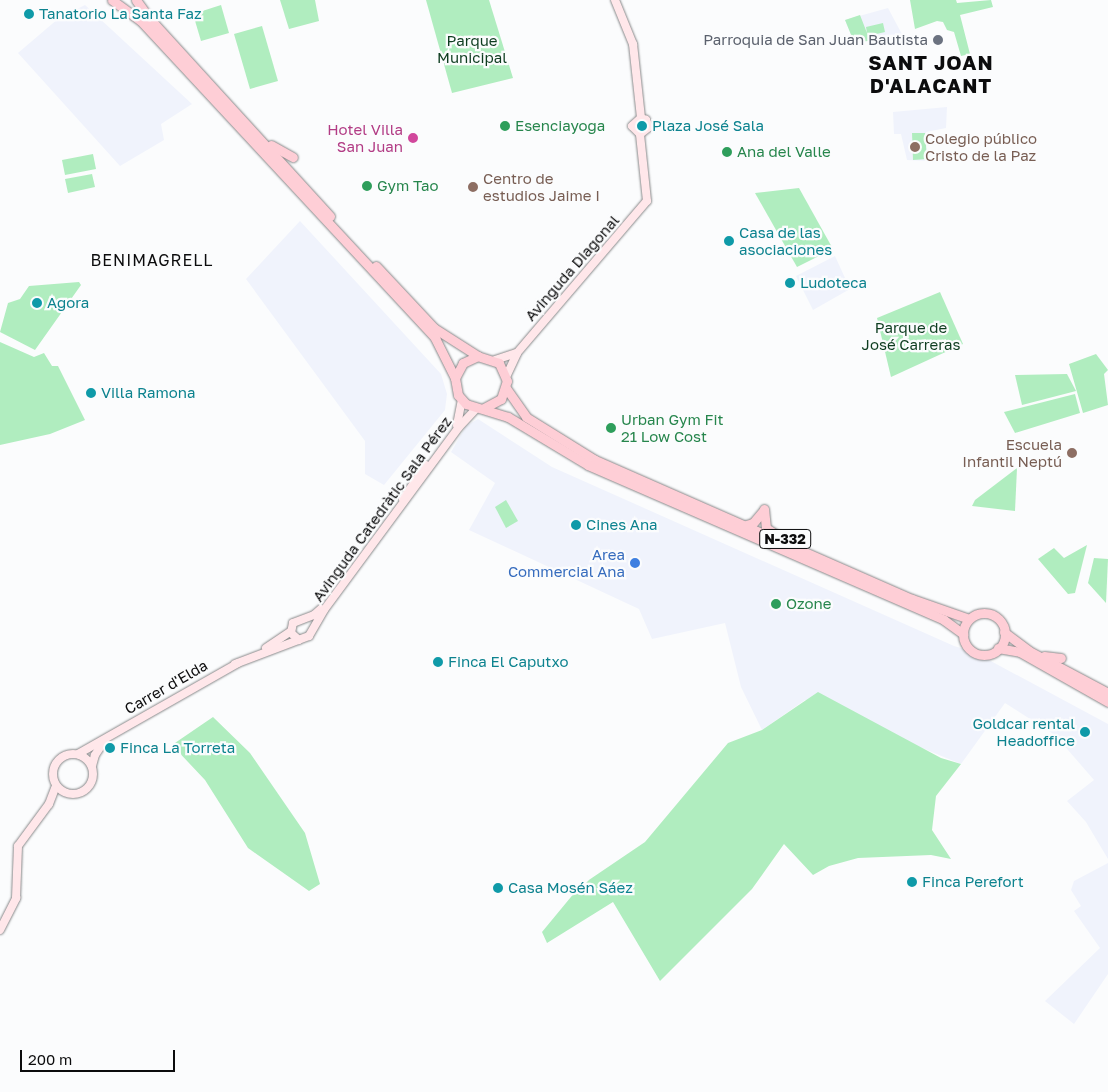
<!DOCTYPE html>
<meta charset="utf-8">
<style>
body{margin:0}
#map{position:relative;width:1108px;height:1092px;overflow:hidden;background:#fbfcfd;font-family:"Golos Text",sans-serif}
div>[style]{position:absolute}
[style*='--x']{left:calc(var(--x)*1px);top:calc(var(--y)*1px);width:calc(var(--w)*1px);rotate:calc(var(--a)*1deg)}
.built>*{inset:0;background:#f0f3fc}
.green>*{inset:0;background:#b0edbf}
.roads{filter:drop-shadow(0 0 1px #898a8b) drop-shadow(0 0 1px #898a8b)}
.secondary>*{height:8px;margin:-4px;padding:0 4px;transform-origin:4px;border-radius:4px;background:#ffe7ea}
.secondary>.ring{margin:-4px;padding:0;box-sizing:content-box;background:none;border:8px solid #ffe7ea;border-radius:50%}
.primary>*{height:9px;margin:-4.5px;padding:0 4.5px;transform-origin:4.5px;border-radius:4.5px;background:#feced6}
.primary>.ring{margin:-4.5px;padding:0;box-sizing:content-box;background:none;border:9px solid #feced6;border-radius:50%}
.dots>*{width:14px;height:14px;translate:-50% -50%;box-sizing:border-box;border:2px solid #fbfcfd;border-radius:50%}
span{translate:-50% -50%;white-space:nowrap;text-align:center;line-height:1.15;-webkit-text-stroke:4.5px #fbfcfd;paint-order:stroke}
.shield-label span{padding:1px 4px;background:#fbfcfd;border:1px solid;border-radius:4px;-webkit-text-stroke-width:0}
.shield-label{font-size:14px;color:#0c0c0d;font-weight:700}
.culture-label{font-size:15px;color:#0d838f}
.left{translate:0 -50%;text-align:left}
.right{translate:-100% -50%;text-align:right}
.park-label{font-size:15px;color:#0e3d20}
.worship-label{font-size:15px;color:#5b616d}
.leisure-label{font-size:15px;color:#27864d}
.hotel-label{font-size:15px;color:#b23c85}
.education-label{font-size:15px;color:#785e54}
.street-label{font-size:15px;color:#0c0c0d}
.shop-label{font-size:15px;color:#366cbe}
.neighbourhood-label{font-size:16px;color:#0c0c0d;letter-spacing:1px}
.district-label{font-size:20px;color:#0c0c0d;font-weight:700;letter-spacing:1px}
.scale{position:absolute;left:20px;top:1050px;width:155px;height:22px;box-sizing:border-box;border:2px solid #0c0c0d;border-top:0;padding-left:6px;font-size:15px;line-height:18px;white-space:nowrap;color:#0c0c0d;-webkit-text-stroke:4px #fbfcfd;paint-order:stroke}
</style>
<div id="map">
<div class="built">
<div style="clip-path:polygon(85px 5px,192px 104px,161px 124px,164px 140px,120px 166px,18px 53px,59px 18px)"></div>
<div style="clip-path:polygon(888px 8px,904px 38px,854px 42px,845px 20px)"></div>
<div style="clip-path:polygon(947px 107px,946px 128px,926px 132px,927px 161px,907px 160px,901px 134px,894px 134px,893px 112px)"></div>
<div style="clip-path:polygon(300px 221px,441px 374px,447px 394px,445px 410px,384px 485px,365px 474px,365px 441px,246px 279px)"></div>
<div style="clip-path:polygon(835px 256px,850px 289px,813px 310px,796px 276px)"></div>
<div style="clip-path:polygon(478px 419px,552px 467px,954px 646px,974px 652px,1108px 724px,1108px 859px,1086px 822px,1067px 801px,1094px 780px,1055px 735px,1005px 703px,961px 764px,805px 700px,762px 730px,741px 687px,725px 623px,652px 639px,639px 609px,469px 530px,495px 483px,451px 452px,466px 426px)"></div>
<div style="clip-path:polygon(1108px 863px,1108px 974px,1074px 1024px,1045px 1001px,1100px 948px,1074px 911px,1081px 906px,1071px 890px,1074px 881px)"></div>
</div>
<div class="green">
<div style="clip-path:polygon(280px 0,315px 0,319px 21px,289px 29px)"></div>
<div style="clip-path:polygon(426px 0,489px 0,513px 78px,452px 93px)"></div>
<div style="clip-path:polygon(910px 0,956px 0,957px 3px,991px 0,993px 7px,960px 15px,970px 54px,961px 56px,954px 32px,947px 30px,943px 22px,937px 21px,915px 29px)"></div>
<div style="clip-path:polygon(221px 5px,229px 33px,201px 41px,193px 14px)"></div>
<div style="clip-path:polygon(860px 15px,867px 33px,866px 27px,883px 23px,885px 32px,868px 36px,869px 41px,854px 42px,845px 20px)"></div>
<div style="clip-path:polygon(262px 26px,278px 81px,250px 89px,234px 34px)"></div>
<div style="clip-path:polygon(912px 133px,925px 133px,927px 159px,913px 160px)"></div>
<div style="clip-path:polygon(93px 154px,96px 169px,65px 175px,62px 160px)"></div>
<div style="clip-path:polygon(92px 174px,95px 187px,68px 193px,65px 179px)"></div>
<div style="clip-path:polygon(799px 188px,833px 249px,797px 267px,755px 193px)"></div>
<div style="clip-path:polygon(79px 282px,81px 285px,35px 350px,0 332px,8px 303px,20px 299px,29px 286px)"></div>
<div style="clip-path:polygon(940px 292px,963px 344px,891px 377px,877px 318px)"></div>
<div style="clip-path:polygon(0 342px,34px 357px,44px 353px,52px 366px,58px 366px,85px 420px,50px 434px,0 445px)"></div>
<div style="clip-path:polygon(1096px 354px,1108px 370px,1104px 374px,1108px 405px,1083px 413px,1069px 364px)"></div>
<div style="clip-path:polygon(1067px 374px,1076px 391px,1022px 405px,1015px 375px)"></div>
<div style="clip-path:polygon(1075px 394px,1080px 413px,1015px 433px,1004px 412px)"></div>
<div style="clip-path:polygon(1017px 468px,1015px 511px,972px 506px,975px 500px)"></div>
<div style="clip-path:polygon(506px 500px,518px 521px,506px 528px,495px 507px)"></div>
<div style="clip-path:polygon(1087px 545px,1075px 593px,1068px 594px,1038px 559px,1054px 548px,1064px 558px)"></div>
<div style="clip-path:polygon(1094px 558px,1108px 559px,1106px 603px,1088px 583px)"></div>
<div style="clip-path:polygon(818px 692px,941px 758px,961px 764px,936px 796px,932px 830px,951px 859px,931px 855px,858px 858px,829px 866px,813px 875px,784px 844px,752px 889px,660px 981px,613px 902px,547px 943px,542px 932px,580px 886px,645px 842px,728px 743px,762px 730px)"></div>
<div style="clip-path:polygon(213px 717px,250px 753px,305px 833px,320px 884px,309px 891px,248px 848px,205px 780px,172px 745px)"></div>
</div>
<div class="roads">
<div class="secondary">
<div style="--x:615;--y:0;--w:48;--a:67.8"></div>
<div style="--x:633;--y:44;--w:74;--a:83.8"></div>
<div style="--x:640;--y:134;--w:11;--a:-135"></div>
<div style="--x:632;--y:126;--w:12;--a:-42"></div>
<div style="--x:640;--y:134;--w:11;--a:-38"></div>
<div style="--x:649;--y:127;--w:8;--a:-113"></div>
<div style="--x:646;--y:120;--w:5;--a:-158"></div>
<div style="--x:495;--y:360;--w:23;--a:-18"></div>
<div style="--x:506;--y:377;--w:26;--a:-65"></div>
<div style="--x:517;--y:353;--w:200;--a:-49.5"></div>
<div style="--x:647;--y:201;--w:67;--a:-96"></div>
<div style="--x:457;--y:425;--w:25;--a:-79"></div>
<div style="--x:403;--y:499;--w:41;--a:-55.9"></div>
<div style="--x:299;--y:640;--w:11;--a:-139"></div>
<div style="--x:291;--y:633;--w:10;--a:-79"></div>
<div style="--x:293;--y:623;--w:22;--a:-21"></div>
<div style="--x:314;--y:615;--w:9;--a:-41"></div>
<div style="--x:266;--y:648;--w:30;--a:-34"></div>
<div style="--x:235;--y:664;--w:79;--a:-20.7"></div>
<div style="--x:309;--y:636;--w:30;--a:-60"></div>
<div style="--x:324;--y:610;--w:227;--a:-53.6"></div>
<div style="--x:459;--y:427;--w:26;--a:-47"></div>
<div class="ring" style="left:53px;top:754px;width:32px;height:32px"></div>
<div style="--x:78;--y:754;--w:184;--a:-29.6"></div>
<div style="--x:92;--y:766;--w:11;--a:-75"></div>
<div style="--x:95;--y:755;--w:18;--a:-56"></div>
<div style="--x:0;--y:930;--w:36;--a:-63"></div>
<div style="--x:16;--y:898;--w:52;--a:-87.8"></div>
<div style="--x:18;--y:846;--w:52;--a:-53.6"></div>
<div style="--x:49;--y:804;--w:19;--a:-69"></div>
</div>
<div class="primary">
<div style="--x:112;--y:0;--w:34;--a:36"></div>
<div style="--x:140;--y:20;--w:434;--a:47.1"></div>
<div style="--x:435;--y:338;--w:45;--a:63.4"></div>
<div style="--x:136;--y:0;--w:24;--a:54"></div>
<div style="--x:150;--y:19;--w:267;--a:47.6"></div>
<div style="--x:271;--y:145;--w:25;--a:29"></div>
<div style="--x:376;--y:266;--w:85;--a:46.9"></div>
<div style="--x:434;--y:328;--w:52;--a:32.5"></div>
<div style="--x:506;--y:388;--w:35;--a:55"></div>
<div style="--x:526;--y:417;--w:81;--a:31.9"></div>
<div style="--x:595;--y:460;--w:346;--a:23.7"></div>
<div style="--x:912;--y:599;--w:60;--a:19.3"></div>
<div style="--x:484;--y:408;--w:19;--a:-28"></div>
<div style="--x:501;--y:399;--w:19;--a:-72"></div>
<div style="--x:507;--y:381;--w:20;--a:-114"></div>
<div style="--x:499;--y:363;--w:22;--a:-162"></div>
<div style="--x:478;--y:356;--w:17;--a:155"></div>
<div style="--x:463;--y:363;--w:17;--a:118"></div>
<div style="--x:455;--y:378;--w:17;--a:80"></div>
<div style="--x:458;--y:395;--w:12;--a:48"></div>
<div style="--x:466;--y:404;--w:44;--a:17.2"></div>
<div style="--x:508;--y:417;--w:93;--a:31"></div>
<div style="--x:588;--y:465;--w:388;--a:23.5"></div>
<div style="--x:944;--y:620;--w:24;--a:36"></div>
<div style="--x:764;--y:509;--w:19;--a:84"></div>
<div style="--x:766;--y:528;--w:15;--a:32"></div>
<div style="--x:743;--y:526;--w:10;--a:-17"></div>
<div style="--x:753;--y:523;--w:17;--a:-50"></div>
<div class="ring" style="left:963px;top:613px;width:33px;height:33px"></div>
<div style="--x:1004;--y:632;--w:31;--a:37"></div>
<div style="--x:1029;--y:651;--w:89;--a:28"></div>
<div style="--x:998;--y:648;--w:22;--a:10"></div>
<div style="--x:1020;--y:652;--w:101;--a:29.6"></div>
<div style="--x:1044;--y:656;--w:17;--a:7"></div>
</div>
</div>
<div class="dots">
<div style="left:29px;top:14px;background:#0f9aa8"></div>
<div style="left:938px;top:40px;background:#6b7280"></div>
<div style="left:505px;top:126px;background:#2e9e5b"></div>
<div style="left:642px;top:126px;background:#0f9aa8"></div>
<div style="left:413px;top:138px;background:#d1479c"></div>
<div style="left:915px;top:147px;background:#8d6e63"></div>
<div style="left:727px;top:152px;background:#2e9e5b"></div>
<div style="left:367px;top:186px;background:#2e9e5b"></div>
<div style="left:473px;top:187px;background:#8d6e63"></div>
<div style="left:729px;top:241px;background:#0f9aa8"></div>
<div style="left:790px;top:283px;background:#0f9aa8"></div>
<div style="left:37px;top:303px;background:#0f9aa8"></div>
<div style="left:91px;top:393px;background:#0f9aa8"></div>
<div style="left:611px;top:428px;background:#2e9e5b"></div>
<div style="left:1072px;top:453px;background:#8d6e63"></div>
<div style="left:576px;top:525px;background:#0f9aa8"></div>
<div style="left:635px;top:563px;background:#3f7fe0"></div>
<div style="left:776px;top:604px;background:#2e9e5b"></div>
<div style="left:438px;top:662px;background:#0f9aa8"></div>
<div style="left:1085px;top:732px;background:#0f9aa8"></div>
<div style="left:110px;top:748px;background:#0f9aa8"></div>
<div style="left:912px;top:882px;background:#0f9aa8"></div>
<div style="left:498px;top:888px;background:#0f9aa8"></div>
</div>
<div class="shield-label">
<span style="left:785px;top:539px">N-332</span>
</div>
<div class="culture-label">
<span class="left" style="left:39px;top:14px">Tanatorio La Santa Faz</span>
<span class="left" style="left:652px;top:126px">Plaza José Sala</span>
<span class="left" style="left:739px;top:241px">Casa de las<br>asociaciones</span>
<span class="left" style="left:800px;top:283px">Ludoteca</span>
<span class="left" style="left:47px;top:303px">Agora</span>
<span class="left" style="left:101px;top:393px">Villa Ramona</span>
<span class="left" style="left:586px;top:525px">Cines Ana</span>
<span class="left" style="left:448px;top:662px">Finca El Caputxo</span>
<span class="right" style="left:1075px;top:732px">Goldcar rental<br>Headoffice</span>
<span class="left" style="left:120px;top:748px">Finca La Torreta</span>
<span class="left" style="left:922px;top:882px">Finca Perefort</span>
<span class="left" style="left:508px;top:888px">Casa Mosén Sáez</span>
</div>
<div class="park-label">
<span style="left:472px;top:49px">Parque<br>Municipal</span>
<span style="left:911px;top:336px">Parque de<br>José Carreras</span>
</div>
<div class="worship-label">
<span class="right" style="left:928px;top:40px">Parroquia de San Juan Bautista</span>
</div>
<div class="leisure-label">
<span class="left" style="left:515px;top:126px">Esenciayoga</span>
<span class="left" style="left:737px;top:152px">Ana del Valle</span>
<span class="left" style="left:377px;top:186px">Gym Tao</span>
<span class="left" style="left:621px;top:428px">Urban Gym Fit<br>21 Low Cost</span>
<span class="left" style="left:786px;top:604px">Ozone</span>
</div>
<div class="hotel-label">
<span class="right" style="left:403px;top:138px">Hotel Villa<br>San Juan</span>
</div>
<div class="education-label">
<span class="left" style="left:925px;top:147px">Colegio público<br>Cristo de la Paz</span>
<span class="left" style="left:483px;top:187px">Centro de<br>estudios Jaime I</span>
<span class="right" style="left:1062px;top:453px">Escuela<br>Infantil Neptú</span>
</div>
<div class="street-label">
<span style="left:572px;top:268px;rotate:-49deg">Avinguda Diagonal</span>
<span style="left:382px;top:509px;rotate:-54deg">Avinguda Catedràtic Sala Pérez</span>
<span style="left:166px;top:687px;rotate:-30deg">Carrer d'Elda</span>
</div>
<div class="shop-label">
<span class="right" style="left:625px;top:563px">Area<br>Commercial Ana</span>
</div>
<div class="neighbourhood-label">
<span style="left:152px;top:260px">BENIMAGRELL</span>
</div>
<div class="district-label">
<span style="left:931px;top:74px">SANT JOAN<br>D'ALACANT</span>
</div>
<div class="scale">200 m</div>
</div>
